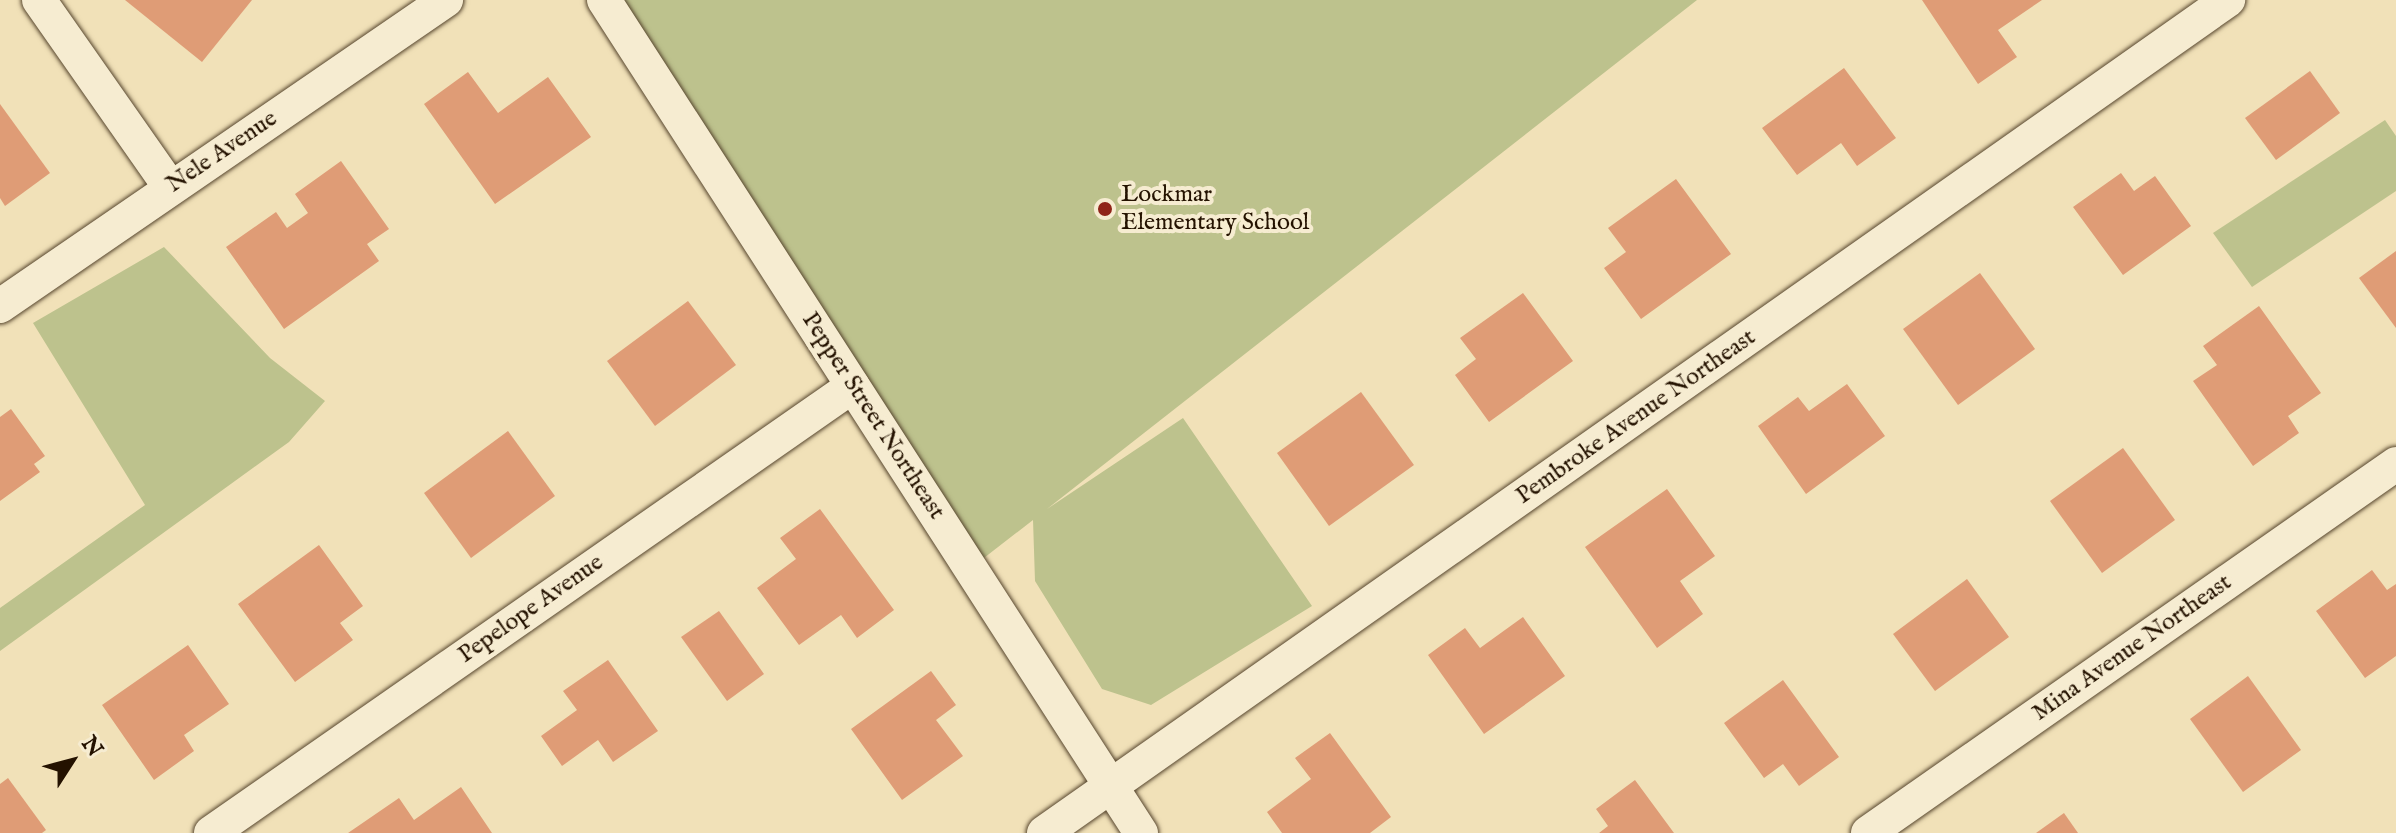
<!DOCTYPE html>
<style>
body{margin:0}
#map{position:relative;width:2396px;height:833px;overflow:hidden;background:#f1e1b8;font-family:"IM FELL English",serif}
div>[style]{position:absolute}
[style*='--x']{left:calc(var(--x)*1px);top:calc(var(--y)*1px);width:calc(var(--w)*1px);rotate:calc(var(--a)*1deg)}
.green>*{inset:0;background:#bdc28d}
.building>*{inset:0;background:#df9c76}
.roads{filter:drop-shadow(0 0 2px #57462e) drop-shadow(0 0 2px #57462e)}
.minor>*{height:34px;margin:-17px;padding:0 17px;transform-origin:17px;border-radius:17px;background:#f6ecd1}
.dots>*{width:22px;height:22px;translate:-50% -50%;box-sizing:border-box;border:4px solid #f6ecd1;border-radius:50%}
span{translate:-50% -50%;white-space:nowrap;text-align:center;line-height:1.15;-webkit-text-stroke:8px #f6ecd1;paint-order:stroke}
.street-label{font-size:24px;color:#241200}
.poi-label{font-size:24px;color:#241200}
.left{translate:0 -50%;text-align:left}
.north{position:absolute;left:32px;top:721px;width:80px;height:80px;-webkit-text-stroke:6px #f6ecd1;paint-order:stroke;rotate:54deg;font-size:22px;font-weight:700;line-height:32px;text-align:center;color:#241200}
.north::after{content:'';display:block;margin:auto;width:28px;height:36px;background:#241200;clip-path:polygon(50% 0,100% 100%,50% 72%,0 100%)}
</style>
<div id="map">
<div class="green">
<div style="clip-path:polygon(595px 0,1697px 0,1047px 509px,1183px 418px,1312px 606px,1151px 705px,1102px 689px,1035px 581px,1033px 520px,971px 568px)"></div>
<div style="clip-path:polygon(2385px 120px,2396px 136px,2396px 191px,2252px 287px,2213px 233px)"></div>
<div style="clip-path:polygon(164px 247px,270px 358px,325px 401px,289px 442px,0 651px,0 608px,145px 505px,33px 323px)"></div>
</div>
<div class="building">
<div style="clip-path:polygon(125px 0,252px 0,202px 62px)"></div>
<div style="clip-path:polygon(1922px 0,2042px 0,1998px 30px,2017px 57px,1978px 84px)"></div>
<div style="clip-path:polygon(1844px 68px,1896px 138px,1857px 166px,1841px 143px,1797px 175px,1762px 128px)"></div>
<div style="clip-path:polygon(2310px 71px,2340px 113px,2276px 160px,2245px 118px)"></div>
<div style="clip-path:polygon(468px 72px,498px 113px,548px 77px,591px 137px,495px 204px,424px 104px)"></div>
<div style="clip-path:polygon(0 104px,50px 173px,5px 206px,0 198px)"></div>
<div style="clip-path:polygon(341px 161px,389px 229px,367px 244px,379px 261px,284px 329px,226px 247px,276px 212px,287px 228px,308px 213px,295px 194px)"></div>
<div style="clip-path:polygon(2121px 173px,2134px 191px,2155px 176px,2191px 226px,2123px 275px,2073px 207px)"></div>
<div style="clip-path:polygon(1676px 179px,1731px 254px,1641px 319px,1604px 268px,1626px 252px,1608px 228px)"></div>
<div style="clip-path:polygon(2396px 251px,2396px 328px,2359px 278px)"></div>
<div style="clip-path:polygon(1980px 273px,2035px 349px,1958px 405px,1903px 329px)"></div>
<div style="clip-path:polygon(1523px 293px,1573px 361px,1489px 422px,1455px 375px,1476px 359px,1460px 338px)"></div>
<div style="clip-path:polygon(688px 301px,736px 365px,655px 426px,607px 361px)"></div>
<div style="clip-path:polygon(2259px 306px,2321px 393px,2288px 416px,2299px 433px,2253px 466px,2193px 381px,2217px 365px,2203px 346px)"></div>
<div style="clip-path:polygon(1847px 384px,1885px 436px,1806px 494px,1758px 426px,1798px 397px,1809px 411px)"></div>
<div style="clip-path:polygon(1361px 392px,1414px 465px,1329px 526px,1277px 453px)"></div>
<div style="clip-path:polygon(11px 409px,45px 456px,34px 464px,40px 472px,0 501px,0 417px)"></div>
<div style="clip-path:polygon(508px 431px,555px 496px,471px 558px,424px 493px)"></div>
<div style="clip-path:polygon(2123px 448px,2175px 520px,2102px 573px,2050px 501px)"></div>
<div style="clip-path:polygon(1667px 489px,1715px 556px,1680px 581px,1703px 614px,1657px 648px,1585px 547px)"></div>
<div style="clip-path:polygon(820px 509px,894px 610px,857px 638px,841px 615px,799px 645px,757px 588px,796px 559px,780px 538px)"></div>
<div style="clip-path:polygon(319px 545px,363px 606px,340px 623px,353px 640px,295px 682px,238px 604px)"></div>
<div style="clip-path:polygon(2372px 570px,2387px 590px,2396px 584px,2396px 656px,2365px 678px,2316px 611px)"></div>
<div style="clip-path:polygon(1967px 579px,2009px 637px,1935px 691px,1893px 634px)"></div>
<div style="clip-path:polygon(719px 611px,764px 674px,727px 701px,681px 637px)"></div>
<div style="clip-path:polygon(1523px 617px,1565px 676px,1484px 734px,1428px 655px,1465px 628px,1480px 648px)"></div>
<div style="clip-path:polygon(188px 645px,229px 704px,184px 735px,194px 751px,154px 780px,102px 705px)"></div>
<div style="clip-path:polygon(608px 660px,658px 731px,613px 762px,598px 740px,562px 766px,541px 736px,577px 710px,563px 691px)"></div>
<div style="clip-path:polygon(931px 671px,956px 705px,936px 720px,963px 756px,902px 800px,851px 729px)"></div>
<div style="clip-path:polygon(2248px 676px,2301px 750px,2243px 792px,2190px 719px)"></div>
<div style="clip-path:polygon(1783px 680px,1839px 757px,1799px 786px,1783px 764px,1764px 778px,1724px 723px)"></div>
<div style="clip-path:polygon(1330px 733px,1391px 817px,1370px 833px,1282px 833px,1267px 812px,1311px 779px,1295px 758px)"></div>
<div style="clip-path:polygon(8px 778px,46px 830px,42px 833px,0 833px,0 784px)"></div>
<div style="clip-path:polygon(1635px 780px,1674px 833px,1599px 833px,1608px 826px,1596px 809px)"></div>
<div style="clip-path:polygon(461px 787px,492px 833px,348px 833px,399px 798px,414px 820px)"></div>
<div style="clip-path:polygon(2064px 813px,2078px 833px,2036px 833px)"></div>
</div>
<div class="roads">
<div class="minor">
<div style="--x:39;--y:0;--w:228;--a:55"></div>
<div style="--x:604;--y:0;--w:991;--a:57.19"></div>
<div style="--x:0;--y:306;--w:541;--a:-34.45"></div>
<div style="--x:211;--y:833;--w:782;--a:-34.85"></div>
<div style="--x:1044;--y:833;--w:1448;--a:-35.13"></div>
<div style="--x:1868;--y:833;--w:644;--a:-34.95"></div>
</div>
</div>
<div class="dots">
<div style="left:1105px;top:209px;background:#8f2418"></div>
</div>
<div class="street-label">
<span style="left:222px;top:152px;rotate:-34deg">Nele Avenue</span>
<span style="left:873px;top:416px;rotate:57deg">Pepper Street Northeast</span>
<span style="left:1636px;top:417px;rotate:-35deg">Pembroke Avenue Northeast</span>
<span style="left:531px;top:609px;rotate:-35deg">Pepelope Avenue</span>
<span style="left:2132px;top:648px;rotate:-35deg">Mina Avenue Northeast</span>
</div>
<div class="poi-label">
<span class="left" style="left:1121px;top:209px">Lockmar<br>Elementary School</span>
</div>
<div class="north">N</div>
</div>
